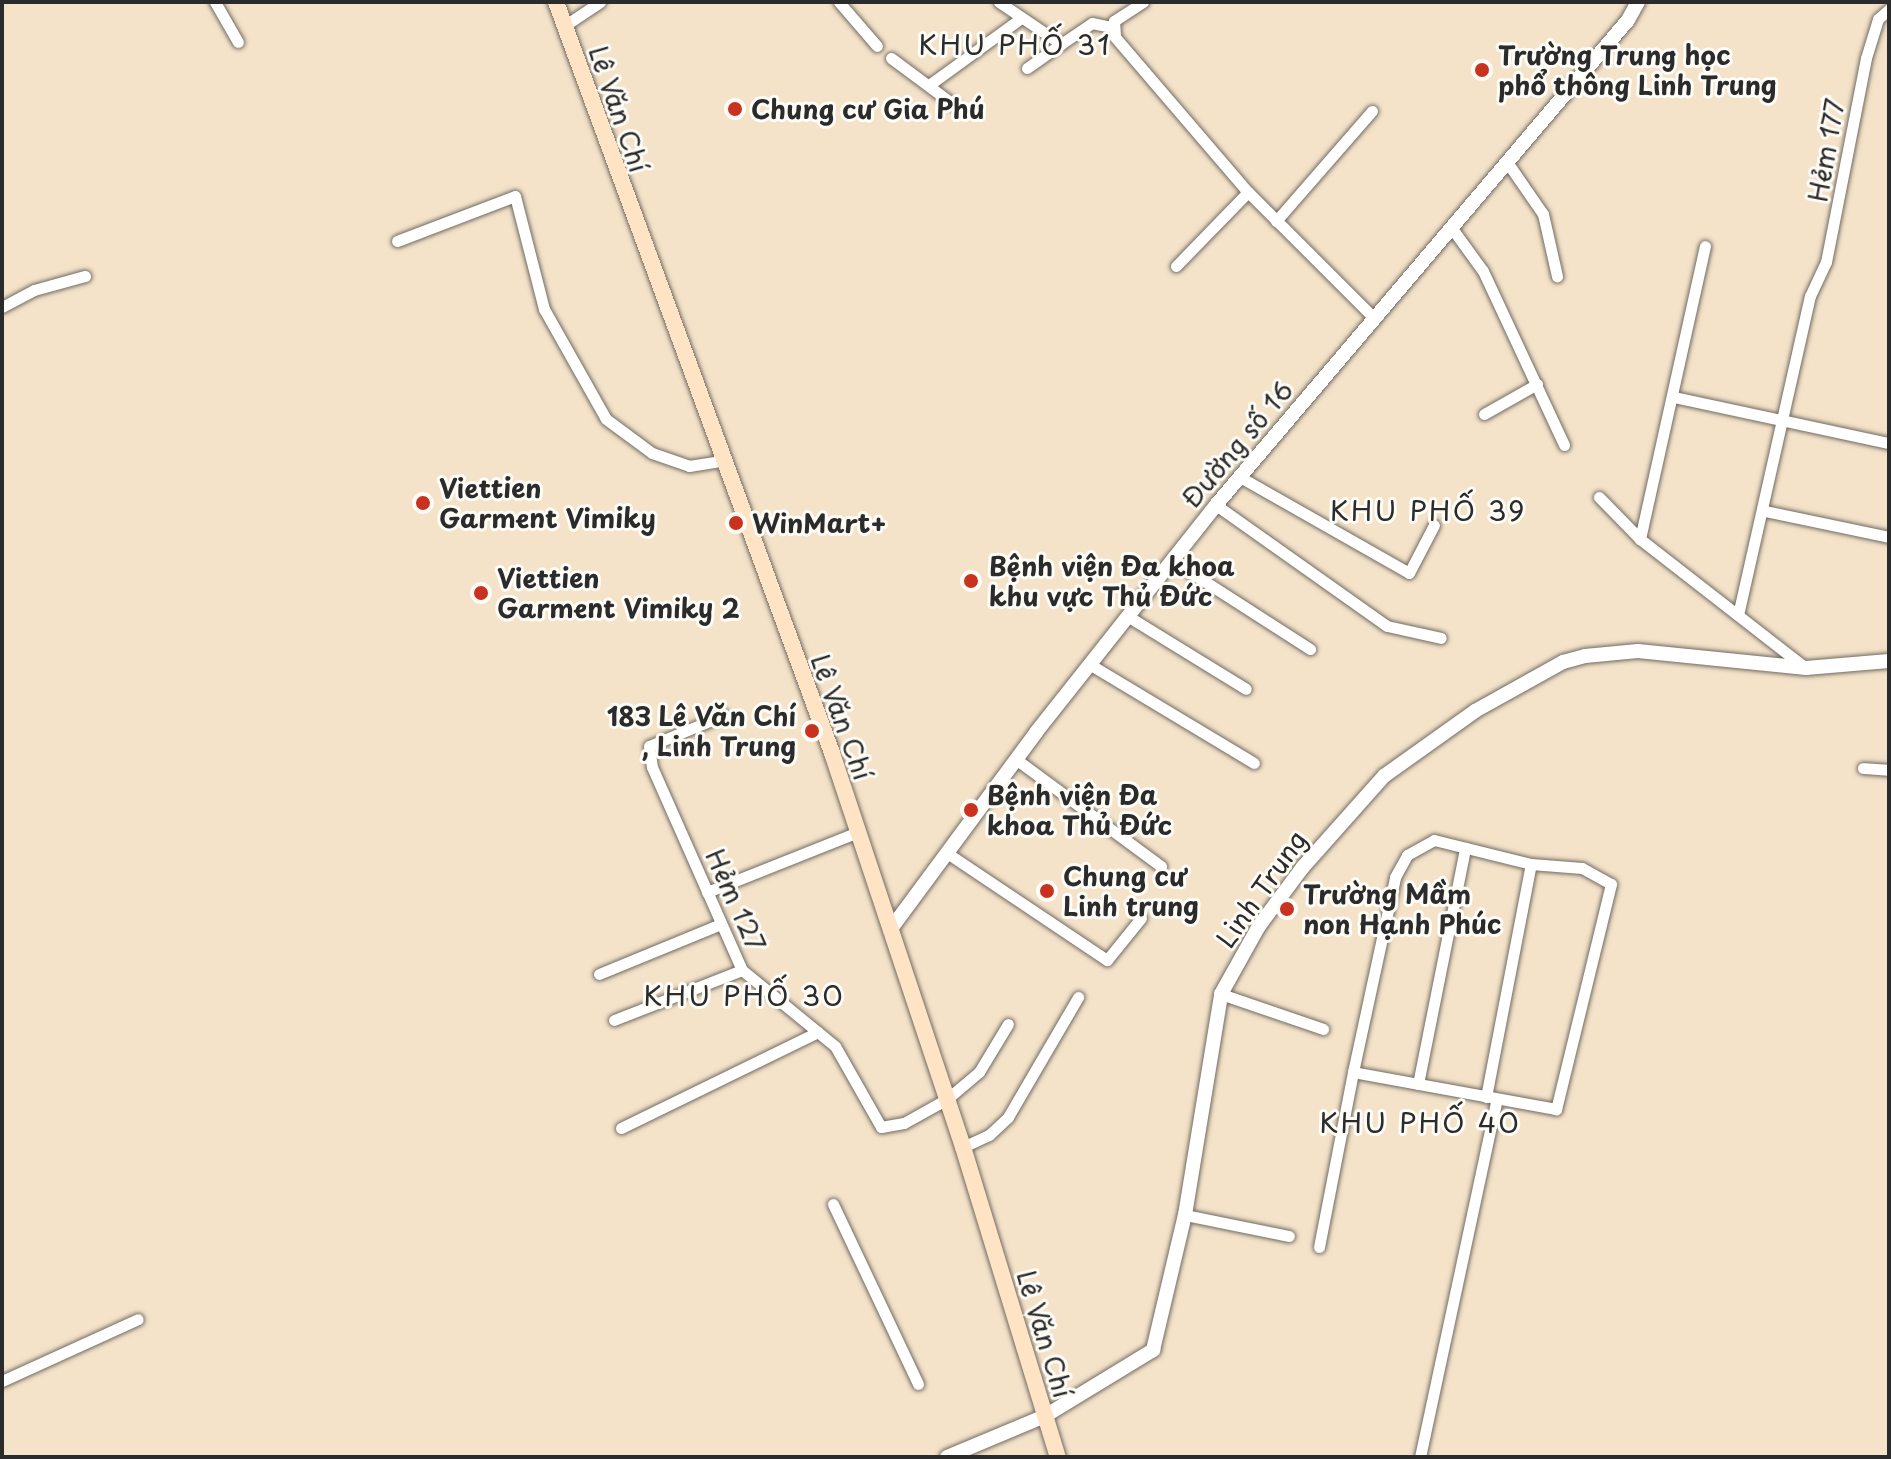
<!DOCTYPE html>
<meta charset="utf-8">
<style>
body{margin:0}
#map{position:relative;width:1891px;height:1459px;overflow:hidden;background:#f4e2c9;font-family:"Playpen Sans",sans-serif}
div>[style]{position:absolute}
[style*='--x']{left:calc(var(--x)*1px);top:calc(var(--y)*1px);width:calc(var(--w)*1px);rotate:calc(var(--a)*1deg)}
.roads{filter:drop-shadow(0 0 2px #716b62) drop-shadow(0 0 2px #716b62)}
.minor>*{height:11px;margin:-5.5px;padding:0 5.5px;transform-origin:5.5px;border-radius:5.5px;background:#fff}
.tertiary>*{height:14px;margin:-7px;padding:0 7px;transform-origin:7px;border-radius:7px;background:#fff}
.secondary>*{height:16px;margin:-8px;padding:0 8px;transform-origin:8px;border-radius:8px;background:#fee4c5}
.dots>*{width:22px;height:22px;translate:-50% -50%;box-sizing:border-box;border:4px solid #fdfcf7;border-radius:50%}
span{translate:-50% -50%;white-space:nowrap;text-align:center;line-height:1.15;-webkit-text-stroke:6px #fdfcf7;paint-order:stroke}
.poi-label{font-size:26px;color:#2b2b2b;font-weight:700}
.left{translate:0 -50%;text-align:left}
.right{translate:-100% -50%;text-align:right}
.street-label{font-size:26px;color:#2b2b2b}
.neighbourhood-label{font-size:28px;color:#2b2b2b;letter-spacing:2px}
.frame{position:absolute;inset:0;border:4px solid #2b2b2b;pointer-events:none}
</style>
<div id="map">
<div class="roads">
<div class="minor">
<div style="--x:215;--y:2;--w:46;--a:60.1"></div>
<div style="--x:839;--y:2;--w:58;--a:49.2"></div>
<div style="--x:999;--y:2;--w:75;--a:34.1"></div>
<div style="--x:1061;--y:44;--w:37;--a:-34"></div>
<div style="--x:1092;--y:23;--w:19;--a:12"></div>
<div style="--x:1143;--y:2;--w:35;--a:147"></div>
<div style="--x:1114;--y:21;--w:16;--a:86"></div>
<div style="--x:1115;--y:37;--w:204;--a:49.4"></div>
<div style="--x:1248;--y:192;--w:178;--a:45"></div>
<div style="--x:564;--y:26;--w:43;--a:-33.7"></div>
<div style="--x:891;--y:58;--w:79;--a:36.7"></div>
<div style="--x:1027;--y:68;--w:42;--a:-35.2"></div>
<div style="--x:929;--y:85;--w:112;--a:-36"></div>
<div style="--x:1507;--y:162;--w:63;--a:55.3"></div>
<div style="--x:1543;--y:214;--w:64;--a:77.3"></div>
<div style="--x:1276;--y:221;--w:146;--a:-48.9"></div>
<div style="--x:1451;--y:227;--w:54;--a:54"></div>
<div style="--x:1483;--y:271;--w:192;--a:65"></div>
<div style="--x:397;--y:241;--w:126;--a:-20.9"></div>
<div style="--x:515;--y:196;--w:117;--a:75.6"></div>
<div style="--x:544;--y:309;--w:126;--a:60.6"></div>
<div style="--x:606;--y:419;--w:57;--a:36.5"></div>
<div style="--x:652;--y:453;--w:39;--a:19"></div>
<div style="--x:689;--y:466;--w:36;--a:-9"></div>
<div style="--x:1176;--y:266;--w:103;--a:-45.8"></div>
<div style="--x:2;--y:307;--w:36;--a:-28"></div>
<div style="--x:34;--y:290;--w:53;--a:-15.4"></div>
<div style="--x:1674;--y:397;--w:220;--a:12.1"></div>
<div style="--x:1484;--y:414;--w:61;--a:-29.5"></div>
<div style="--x:1240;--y:477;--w:194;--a:29.6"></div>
<div style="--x:1409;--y:573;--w:54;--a:-62.5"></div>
<div style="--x:1599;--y:497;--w:59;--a:45.7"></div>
<div style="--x:1640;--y:539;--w:210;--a:37.9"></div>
<div style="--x:1216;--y:505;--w:209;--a:35.3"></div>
<div style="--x:1387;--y:626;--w:55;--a:12.5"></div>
<div style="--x:1765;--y:511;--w:127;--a:11.8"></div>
<div style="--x:1640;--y:539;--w:300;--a:-77.5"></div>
<div style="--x:1173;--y:561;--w:163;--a:32.7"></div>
<div style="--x:1738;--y:615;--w:327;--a:-77.3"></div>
<div style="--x:1810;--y:296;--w:38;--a:-65"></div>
<div style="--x:1826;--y:262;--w:208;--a:-78.9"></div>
<div style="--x:1866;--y:58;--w:41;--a:-72.9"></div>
<div style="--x:1878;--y:19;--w:15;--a:-42"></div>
<div style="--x:1129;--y:617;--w:137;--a:31.6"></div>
<div style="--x:1091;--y:665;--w:190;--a:31"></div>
<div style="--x:724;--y:715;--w:81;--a:157.5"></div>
<div style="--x:649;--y:746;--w:21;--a:82"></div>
<div style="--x:652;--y:767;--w:222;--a:66.1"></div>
<div style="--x:742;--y:970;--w:120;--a:39.3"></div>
<div style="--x:835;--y:1046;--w:93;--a:60.4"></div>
<div style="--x:881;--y:1127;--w:23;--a:-10"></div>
<div style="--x:904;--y:1123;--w:49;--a:-29.2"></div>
<div style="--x:947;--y:1099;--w:42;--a:-40.2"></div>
<div style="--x:979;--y:1072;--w:56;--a:-58.9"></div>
<div style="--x:1017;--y:760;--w:179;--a:36.4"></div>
<div style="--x:1863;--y:768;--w:26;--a:4"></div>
<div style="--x:950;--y:855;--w:189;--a:33.8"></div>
<div style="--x:1107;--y:960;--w:54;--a:-51"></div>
<div style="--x:707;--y:892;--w:162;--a:-21.7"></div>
<div style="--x:599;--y:974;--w:132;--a:-22.3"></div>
<div style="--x:1221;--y:994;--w:108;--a:18.9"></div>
<div style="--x:614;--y:1020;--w:137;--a:-21.3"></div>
<div style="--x:1418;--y:1084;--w:241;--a:-78.7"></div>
<div style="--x:1486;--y:1097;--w:237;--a:-79.1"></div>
<div style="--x:621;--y:1128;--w:219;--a:-26"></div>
<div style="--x:963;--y:1147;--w:29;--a:-25"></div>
<div style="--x:989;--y:1135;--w:26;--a:-43"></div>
<div style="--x:1008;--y:1117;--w:139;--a:-59.7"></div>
<div style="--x:833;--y:1204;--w:199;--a:64.7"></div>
<div style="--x:1185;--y:1215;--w:106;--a:11.4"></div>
<div style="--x:1319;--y:1247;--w:178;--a:-79"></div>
<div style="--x:1353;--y:1072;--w:199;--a:-77.8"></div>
<div style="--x:1395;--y:877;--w:25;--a:-61"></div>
<div style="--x:1407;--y:855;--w:31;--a:-29"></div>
<div style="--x:1434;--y:840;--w:100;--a:13.9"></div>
<div style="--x:1531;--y:864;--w:51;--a:4.5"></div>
<div style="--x:1582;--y:868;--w:33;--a:29"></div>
<div style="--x:1611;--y:884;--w:232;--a:103.7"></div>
<div style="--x:1556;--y:1109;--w:206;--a:-169.7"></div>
<div style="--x:2;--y:1381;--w:149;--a:-24.5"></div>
<div style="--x:1420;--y:1457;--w:366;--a:-77.9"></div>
</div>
<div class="tertiary">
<div style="--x:890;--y:930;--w:247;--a:-53.5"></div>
<div style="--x:1037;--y:731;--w:288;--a:-51.6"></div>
<div style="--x:1216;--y:505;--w:636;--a:-49.65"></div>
<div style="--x:1628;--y:20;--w:21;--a:-61"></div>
<div style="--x:947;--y:1457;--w:106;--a:-22.7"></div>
<div style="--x:1045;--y:1416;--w:127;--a:-31.4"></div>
<div style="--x:1153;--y:1350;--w:139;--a:-76.7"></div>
<div style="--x:1185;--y:1215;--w:224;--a:-80.7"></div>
<div style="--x:1221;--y:994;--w:78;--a:-60.8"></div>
<div style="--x:1259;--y:926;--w:74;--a:-53.3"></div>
<div style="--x:1303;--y:867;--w:122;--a:-48.3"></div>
<div style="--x:1384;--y:776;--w:112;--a:-35.5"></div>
<div style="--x:1475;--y:711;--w:101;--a:-29.1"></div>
<div style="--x:1563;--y:662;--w:23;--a:-15"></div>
<div style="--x:1585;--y:656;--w:53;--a:-5.4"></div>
<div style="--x:1638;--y:651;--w:169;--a:5.8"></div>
<div style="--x:1806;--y:668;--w:83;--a:-4.8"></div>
</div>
<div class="secondary">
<div style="--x:556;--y:2;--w:800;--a:69.82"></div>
<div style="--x:832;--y:753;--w:415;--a:71.6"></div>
<div style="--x:963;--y:1147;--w:324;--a:73"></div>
</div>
</div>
<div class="dots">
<div style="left:1482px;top:70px;background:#c8321e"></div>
<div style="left:735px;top:109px;background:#c8321e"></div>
<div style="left:423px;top:503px;background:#c8321e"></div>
<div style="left:736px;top:523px;background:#c8321e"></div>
<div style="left:971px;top:581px;background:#c8321e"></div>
<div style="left:481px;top:593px;background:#c8321e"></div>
<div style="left:812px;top:731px;background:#c8321e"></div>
<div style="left:971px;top:810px;background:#c8321e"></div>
<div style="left:1047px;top:891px;background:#c8321e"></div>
<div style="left:1287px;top:909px;background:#c8321e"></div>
</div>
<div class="poi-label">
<span class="left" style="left:1498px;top:70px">Trường Trung học<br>phổ thông Linh Trung</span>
<span class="left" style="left:751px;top:109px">Chung cư Gia Phú</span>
<span class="left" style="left:439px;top:503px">Viettien<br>Garment Vimiky</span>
<span class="left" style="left:752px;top:523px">WinMart+</span>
<span class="left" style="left:989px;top:581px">Bệnh viện Đa khoa<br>khu vực Thủ Đức</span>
<span class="left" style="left:497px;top:593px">Viettien<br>Garment Vimiky 2</span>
<span class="right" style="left:796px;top:731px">183 Lê Văn Chí<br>, Linh Trung</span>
<span class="left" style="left:987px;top:810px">Bệnh viện Đa<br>khoa Thủ Đức</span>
<span class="left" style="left:1063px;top:891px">Chung cư<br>Linh trung</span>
<span class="left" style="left:1303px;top:909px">Trường Mầm<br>non Hạnh Phúc</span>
</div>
<div class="street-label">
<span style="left:619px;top:109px;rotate:71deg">Lê Văn Chí</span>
<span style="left:1826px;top:150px;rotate:-80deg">Hẻm 177</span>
<span style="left:1237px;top:444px;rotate:-50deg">Đường số 16</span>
<span style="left:842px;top:717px;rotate:70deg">Lê Văn Chí</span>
<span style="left:1261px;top:889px;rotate:-55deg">Linh Trung</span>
<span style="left:736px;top:900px;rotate:66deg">Hẻm 127</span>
<span style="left:1045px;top:1334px;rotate:73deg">Lê Văn Chí</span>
</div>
<div class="neighbourhood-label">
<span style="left:1015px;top:44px">KHU PHỐ 31</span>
<span style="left:1428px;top:510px">KHU PHỐ 39</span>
<span style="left:744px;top:995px">KHU PHỐ 30</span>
<span style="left:1420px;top:1122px">KHU PHỐ 40</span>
</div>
<div class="frame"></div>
</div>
